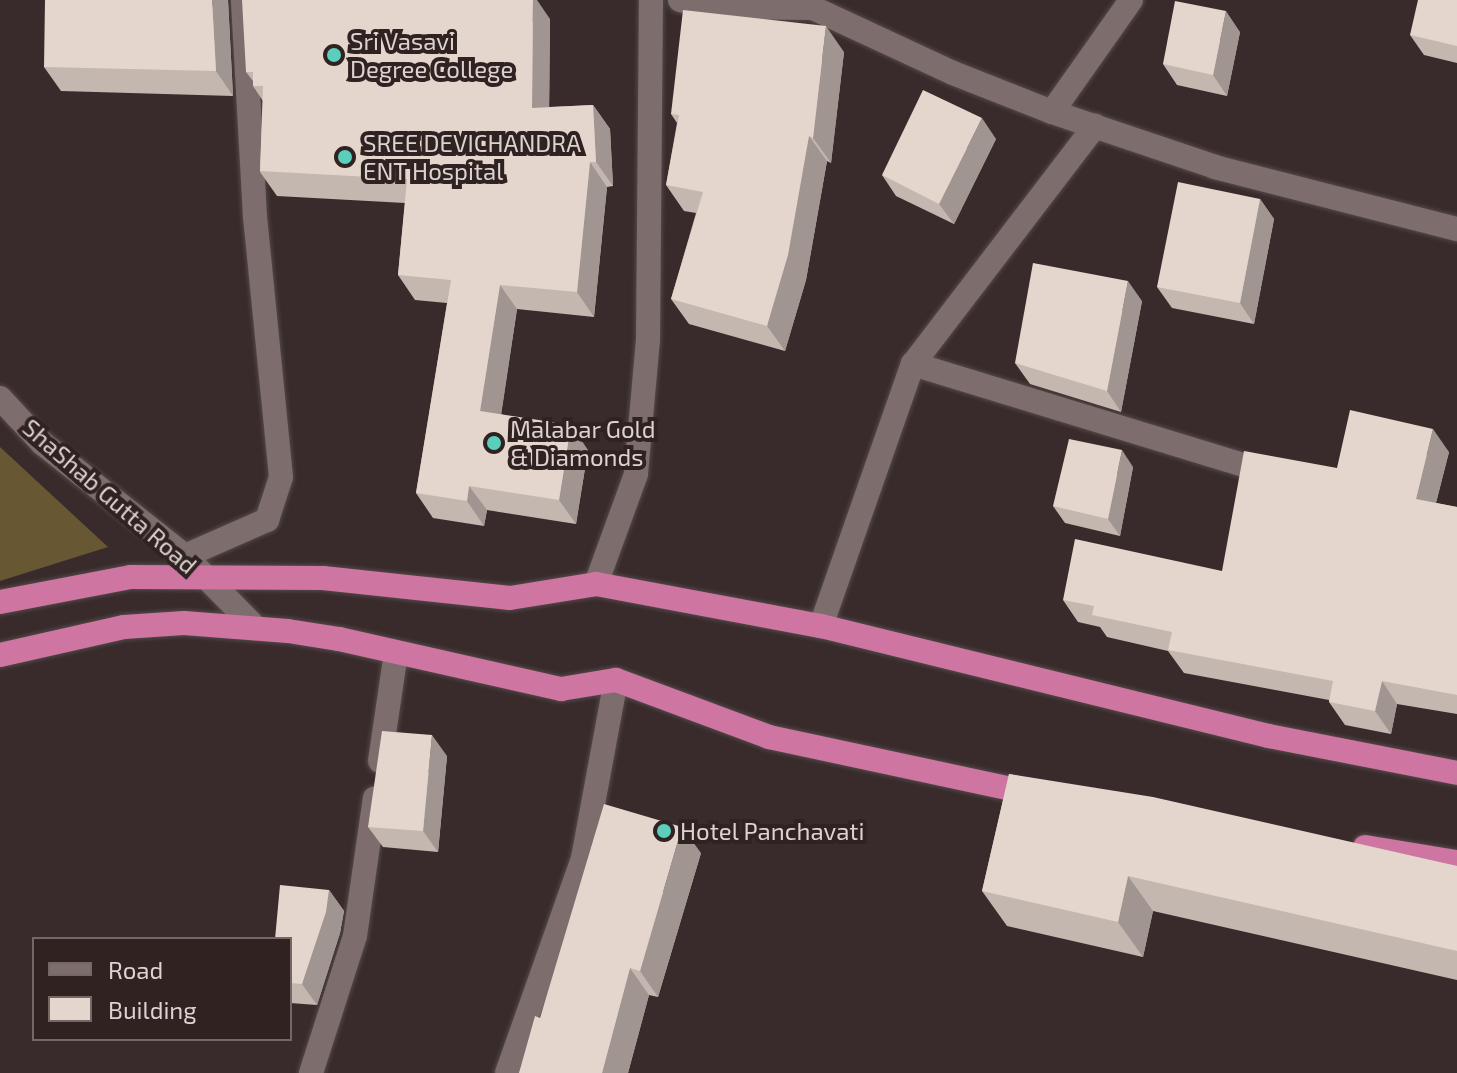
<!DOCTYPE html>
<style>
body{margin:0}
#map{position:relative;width:1457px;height:1073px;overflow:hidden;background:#392b2b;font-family:"Exo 2",sans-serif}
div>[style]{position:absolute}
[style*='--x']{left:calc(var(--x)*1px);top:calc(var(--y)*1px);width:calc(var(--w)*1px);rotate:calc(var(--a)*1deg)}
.green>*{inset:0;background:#675732}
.roads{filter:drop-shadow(0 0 2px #544948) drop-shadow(0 0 2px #544948)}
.minor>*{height:24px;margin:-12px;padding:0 12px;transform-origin:12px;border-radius:12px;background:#7d6d6c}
.highway>*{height:24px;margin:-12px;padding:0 12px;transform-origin:12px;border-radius:12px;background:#ce75a2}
.wall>*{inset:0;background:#c4b7b0}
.shaded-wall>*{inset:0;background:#a09590}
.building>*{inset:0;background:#e4d5cd}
.dots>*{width:22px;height:22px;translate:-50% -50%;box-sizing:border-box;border:4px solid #2f2221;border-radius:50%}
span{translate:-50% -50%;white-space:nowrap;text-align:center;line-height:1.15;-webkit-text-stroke:8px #2f2221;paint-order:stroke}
.poi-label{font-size:24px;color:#dbd2d1}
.left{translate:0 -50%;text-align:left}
.street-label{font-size:24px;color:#dbd2d1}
.legend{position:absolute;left:32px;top:937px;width:260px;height:104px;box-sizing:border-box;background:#2f2221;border:2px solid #746867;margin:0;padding:10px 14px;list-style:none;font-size:24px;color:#dbd2d1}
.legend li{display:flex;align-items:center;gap:16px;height:40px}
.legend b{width:40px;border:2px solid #746867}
</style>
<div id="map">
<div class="green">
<div style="clip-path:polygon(0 447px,108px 547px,0 581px)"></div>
</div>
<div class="roads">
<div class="minor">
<div style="--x:680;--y:0;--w:32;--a:13"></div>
<div style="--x:711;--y:7;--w:102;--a:0.6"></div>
<div style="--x:813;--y:8;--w:154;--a:24.9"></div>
<div style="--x:953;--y:73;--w:106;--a:21.5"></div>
<div style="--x:1052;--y:112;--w:137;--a:-54.8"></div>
<div style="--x:1052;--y:112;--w:172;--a:18.6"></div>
<div style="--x:1215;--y:167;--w:250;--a:14.4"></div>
<div style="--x:913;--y:364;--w:345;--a:17"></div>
<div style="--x:0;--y:398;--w:62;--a:47"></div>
<div style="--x:42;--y:443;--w:182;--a:38.3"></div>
<div style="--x:185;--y:556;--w:101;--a:45.4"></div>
<div style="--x:185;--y:556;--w:90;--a:-23.7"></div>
<div style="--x:267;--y:520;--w:45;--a:-72"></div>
<div style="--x:281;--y:477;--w:261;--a:-95.7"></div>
<div style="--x:255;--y:217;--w:217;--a:-93.2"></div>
<div style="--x:596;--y:584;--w:117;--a:-70"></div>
<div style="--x:636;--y:474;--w:135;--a:-84.9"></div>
<div style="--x:648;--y:340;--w:340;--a:-89.5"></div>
<div style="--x:821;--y:626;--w:278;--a:-70.7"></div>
<div style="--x:913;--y:364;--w:300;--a:-52.6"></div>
<div style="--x:380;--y:761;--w:109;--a:-81.6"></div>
<div style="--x:311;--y:1073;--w:144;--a:-72.2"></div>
<div style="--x:355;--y:936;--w:139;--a:-81.8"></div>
<div style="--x:507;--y:1073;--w:228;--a:-70.5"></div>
<div style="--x:583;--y:858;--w:181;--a:-79.5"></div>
</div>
<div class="highway">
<div style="--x:0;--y:602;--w:133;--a:-10.8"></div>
<div style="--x:131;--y:577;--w:192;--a:0.3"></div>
<div style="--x:323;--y:578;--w:188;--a:6.1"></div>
<div style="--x:510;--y:598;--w:87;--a:-9.2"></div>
<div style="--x:596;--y:584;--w:229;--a:10.6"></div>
<div style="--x:821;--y:626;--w:461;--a:13.8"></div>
<div style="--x:1269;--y:736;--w:192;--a:11.1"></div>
<div style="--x:0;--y:655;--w:127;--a:-12.7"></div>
<div style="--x:124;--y:627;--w:60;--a:-3.8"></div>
<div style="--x:184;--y:623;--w:104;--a:4.4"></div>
<div style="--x:288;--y:631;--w:52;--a:8.9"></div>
<div style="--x:339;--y:639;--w:228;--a:12.7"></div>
<div style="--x:561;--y:689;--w:56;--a:-9.3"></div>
<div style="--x:616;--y:680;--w:163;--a:20.4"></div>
<div style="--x:769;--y:737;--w:273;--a:12.1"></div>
<div style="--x:1365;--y:847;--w:93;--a:9.3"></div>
</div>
</div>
<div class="wall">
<div style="clip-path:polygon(228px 0,233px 96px,61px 91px,44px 67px)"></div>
<div style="clip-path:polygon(1457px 0,1457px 63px,1424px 55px,1410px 35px)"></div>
<div style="clip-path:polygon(550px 19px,549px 107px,593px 105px,610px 129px,613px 186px,607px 187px,594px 317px,517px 309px,501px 414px,588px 450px,576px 524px,487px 510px,484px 526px,433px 518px,416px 493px,447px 303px,415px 300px,398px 275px,405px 203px,277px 196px,260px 172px,263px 101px,253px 86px,253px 81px,246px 72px)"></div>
<div style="clip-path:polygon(1240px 32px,1227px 96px,1177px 85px,1163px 64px)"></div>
<div style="clip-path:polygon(844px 52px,831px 163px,827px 161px,806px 280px,785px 351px,689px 324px,671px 299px,696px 213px,684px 211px,666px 185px,677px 123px,671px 114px)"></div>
<div style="clip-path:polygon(996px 139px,954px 224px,896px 196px,882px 175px)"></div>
<div style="clip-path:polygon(1260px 199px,1274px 219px,1254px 324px,1172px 308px,1157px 287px)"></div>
<div style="clip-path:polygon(1142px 301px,1121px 412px,1030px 384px,1015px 363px)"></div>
<div style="clip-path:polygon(1449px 452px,1436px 503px,1457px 507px,1457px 714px,1397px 704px,1391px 734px,1345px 725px,1329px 702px,1329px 700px,1184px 673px,1168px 651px,1107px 637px,1100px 627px,1078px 622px,1063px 600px,1222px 571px,1337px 468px)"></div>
<div style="clip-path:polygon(1133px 467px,1120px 536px,1065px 523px,1053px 506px)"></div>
<div style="clip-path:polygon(447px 756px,438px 852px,383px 847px,368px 827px)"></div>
<div style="clip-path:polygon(1009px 774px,1457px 866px,1457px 980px,1153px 911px,1143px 957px,1007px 926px,982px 891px)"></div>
<div style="clip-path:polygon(701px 853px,658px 997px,649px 995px,628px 1073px,519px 1073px,540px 1018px)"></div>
<div style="clip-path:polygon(329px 890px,344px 911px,340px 933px,317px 1005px,290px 1003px,290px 939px)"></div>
</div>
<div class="shaded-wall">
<div style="clip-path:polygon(212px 0,228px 0,233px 96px,216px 71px)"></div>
<div style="clip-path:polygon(533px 0,537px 0,550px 19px,549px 132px,532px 108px)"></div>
<div style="clip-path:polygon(1226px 11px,1240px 32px,1227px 96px,1213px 75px)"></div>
<div style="clip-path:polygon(826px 26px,844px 52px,831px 163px,813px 138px)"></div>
<div style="clip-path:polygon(593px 105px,610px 129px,613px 186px,596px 162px)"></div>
<div style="clip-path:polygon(982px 118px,996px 139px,954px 224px,939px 204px)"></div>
<div style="clip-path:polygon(809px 136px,827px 161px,806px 280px,785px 351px,767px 326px)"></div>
<div style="clip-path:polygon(590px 162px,607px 187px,594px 317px,577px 292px)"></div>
<div style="clip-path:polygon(1260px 199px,1274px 219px,1254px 324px,1240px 303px)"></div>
<div style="clip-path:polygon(1128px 281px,1142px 301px,1121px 412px,1107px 391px)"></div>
<div style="clip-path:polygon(500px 285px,517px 309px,498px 436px,480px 411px)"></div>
<div style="clip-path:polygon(571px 425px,588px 450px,576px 524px,559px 500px)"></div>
<div style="clip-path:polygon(1433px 429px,1449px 452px,1431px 522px,1416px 499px)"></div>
<div style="clip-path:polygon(1122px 450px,1133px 467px,1120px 536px,1108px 519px)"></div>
<div style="clip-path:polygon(469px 486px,487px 510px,484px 526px,467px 501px)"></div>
<div style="clip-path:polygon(1382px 681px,1397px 704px,1391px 734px,1375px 711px)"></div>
<div style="clip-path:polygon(432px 735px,447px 756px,438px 852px,423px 831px)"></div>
<div style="clip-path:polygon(682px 827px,701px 853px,658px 997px,640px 971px)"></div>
<div style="clip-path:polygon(1128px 876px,1153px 911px,1143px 957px,1118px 922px)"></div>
<div style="clip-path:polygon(329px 890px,344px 911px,340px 933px,317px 1005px,302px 984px)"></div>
<div style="clip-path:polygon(630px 968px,649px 995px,628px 1073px,602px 1073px)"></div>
</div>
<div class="building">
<div style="clip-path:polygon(45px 0,212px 0,216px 71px,44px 67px)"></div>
<div style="clip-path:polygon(242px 0,533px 0,532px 108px,593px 105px,596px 162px,590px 162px,577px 292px,500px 285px,480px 411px,571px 425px,559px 500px,469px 486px,467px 501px,416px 493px,451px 280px,398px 275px,407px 179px,260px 171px,263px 86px,253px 86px,253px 72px,246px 72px)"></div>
<div style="clip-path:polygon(1418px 0,1457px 0,1457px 46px,1410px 35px)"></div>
<div style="clip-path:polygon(1175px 1px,1226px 11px,1213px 75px,1163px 64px)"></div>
<div style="clip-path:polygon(683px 10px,826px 26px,813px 138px,809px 136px,788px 255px,767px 326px,671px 299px,703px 192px,666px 185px,679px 115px,671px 114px)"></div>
<div style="clip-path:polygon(923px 90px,982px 118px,939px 204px,882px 175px)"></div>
<div style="clip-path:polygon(1178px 182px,1260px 199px,1240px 303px,1157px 287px)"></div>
<div style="clip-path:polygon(1033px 263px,1128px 281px,1107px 391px,1015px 363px)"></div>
<div style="clip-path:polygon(1350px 410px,1433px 429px,1416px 499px,1457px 507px,1457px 695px,1382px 681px,1375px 711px,1329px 702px,1333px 681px,1168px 650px,1172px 632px,1092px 615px,1094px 606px,1063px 600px,1075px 539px,1222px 571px,1244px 451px,1337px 468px)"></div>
<div style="clip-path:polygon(1069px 439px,1122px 450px,1108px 519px,1053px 506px)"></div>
<div style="clip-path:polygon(382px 731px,432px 735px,423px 831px,368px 827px)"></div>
<div style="clip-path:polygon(1009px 774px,1153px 797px,1457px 866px,1457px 951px,1128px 876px,1118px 922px,982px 891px)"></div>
<div style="clip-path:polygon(604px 804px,682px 827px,640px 971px,630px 968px,602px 1073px,519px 1073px,535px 1016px,540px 1018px)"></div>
<div style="clip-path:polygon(280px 885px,329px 890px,326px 912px,302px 984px,290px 983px,290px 939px,275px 939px)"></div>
</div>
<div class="dots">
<div style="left:334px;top:55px;background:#5bcebc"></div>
<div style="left:345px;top:157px;background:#5bcebc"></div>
<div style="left:494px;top:443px;background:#5bcebc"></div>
<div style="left:664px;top:831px;background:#5bcebc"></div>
</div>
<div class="poi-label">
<span class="left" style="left:350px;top:55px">Sri Vasavi<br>Degree College</span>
<span class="left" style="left:363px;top:157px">SREE DEVICHANDRA<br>ENT Hospital</span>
<span class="left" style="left:510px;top:443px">Malabar Gold<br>&amp; Diamonds</span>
<span class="left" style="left:680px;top:831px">Hotel Panchavati</span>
</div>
<div class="street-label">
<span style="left:110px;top:496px;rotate:41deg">ShaShab Gutta Road</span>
</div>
<ul class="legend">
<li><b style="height:10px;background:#7d6d6c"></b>Road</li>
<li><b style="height:22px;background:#e4d5cd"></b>Building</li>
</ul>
</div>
